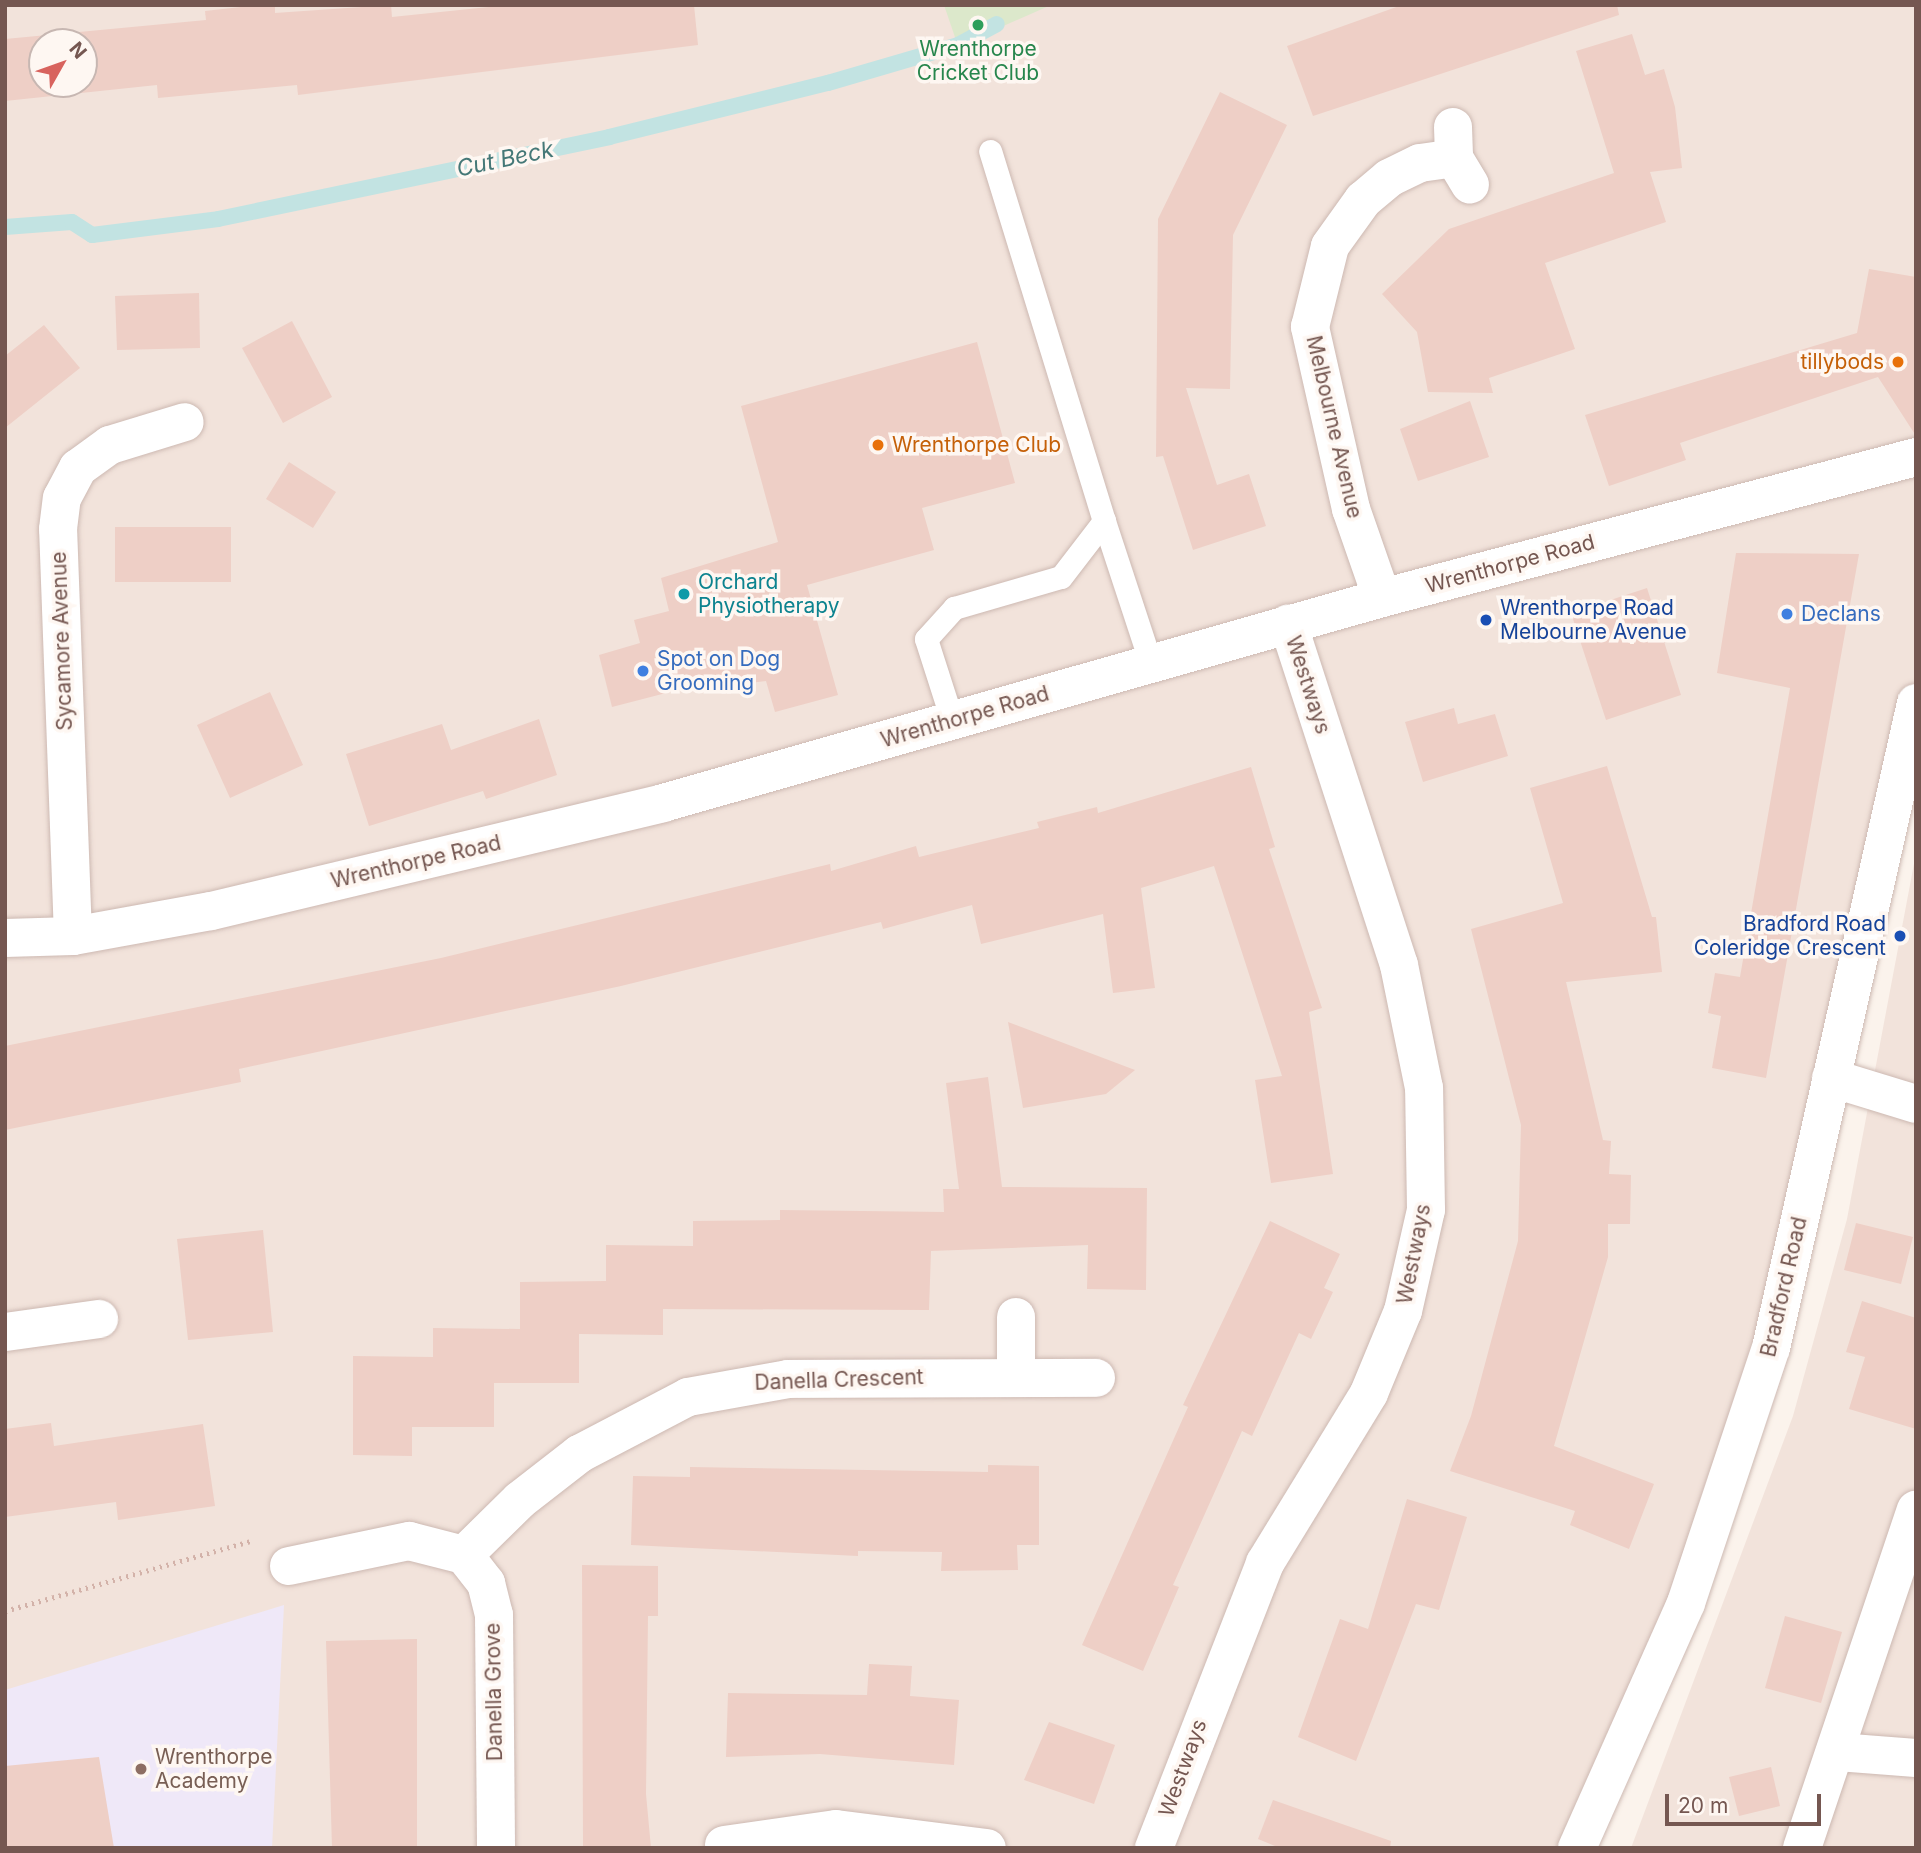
<!DOCTYPE html>
<style>
body{margin:0}
#map{position:relative;width:1921px;height:1853px;overflow:hidden;background:#fbf3ec;font-family:Inter,sans-serif}
div>[style]{position:absolute}
[style*='--x']{left:calc(var(--x)*1px);top:calc(var(--y)*1px);width:calc(var(--w)*1px);rotate:calc(var(--a)*1deg)}
.residential>*{inset:0;background:#f2e3db}
.education>*{inset:0;background:#efe8f8}
.green>*{inset:0;background:#dce8cb}
.stream>*{height:16px;margin:-8px;padding:0 8px;transform-origin:8px;border-radius:8px;background:#c2e3e2}
.building>*{inset:0;background:#eecfc6}
.path>*{height:4.5px;margin-top:-2.25px;transform-origin:0;background:repeating-linear-gradient(90deg,#d3b2a9 0 2px,transparent 0 7px)}
.roads{filter:drop-shadow(0 0 2px #cdb9b2) drop-shadow(0 0 2px #cdb9b2)}
.lane>*{height:23px;margin:-11.5px;padding:0 11.5px;transform-origin:11.5px;border-radius:11.5px;background:#fff}
.street>*{height:38px;margin:-19px;padding:0 19px;transform-origin:19px;border-radius:19px;background:#fff}
.secondary>*{height:38px;margin:-19px;padding:0 19px;transform-origin:19px;border-radius:19px;background:#fff}
.dots>*{width:19px;height:19px;translate:-50% -50%;box-sizing:border-box;border:4px solid #fef7f2;border-radius:50%}
span{translate:-50% -50%;white-space:nowrap;text-align:center;line-height:1.15;-webkit-text-stroke:7px #fef7f2;paint-order:stroke}
.leisure-label{font-size:21px;color:#27864d}
.food-label{font-size:21px;color:#c56008}
.right{translate:-100% -50%;text-align:right}
.left{translate:0 -50%;text-align:left}
.street-label{font-size:21px;color:#755751}
.culture-label{font-size:21px;color:#0d838f}
.transit-label{font-size:21px;color:#164399}
.shop-label{font-size:21px;color:#366cbe}
.education-label{font-size:21px;color:#785e54}
.water-label{font-size:23px;color:#457877;font-style:italic}
.frame{position:absolute;inset:0;border:7px solid #755751;pointer-events:none}
.north{position:absolute;left:28px;top:28px;width:70px;height:70px;box-sizing:border-box;background:#fef7f2;border:2px solid #c7b7b2;border-radius:50%;rotate:50deg;font-size:19px;font-weight:700;line-height:28px;text-align:center;color:#755751}
.north::after{content:'';display:block;margin:auto;width:24px;height:32px;background:#d8635e;clip-path:polygon(50% 0,100% 100%,50% 72%,0 100%)}
.scale{position:absolute;left:1665px;top:1794px;width:156px;height:32px;box-sizing:border-box;border:4px solid #755751;border-top:0;padding-left:9px;font-size:21px;line-height:24px;white-space:nowrap;color:#755751;-webkit-text-stroke:5px #fef7f2;paint-order:stroke}
</style>
<div id="map">
<div class="residential">
<div style="clip-path:polygon(evenodd,5px 5px,1916px 5px,1916px 703px,1771px 1348px,1570px 1848px,5px 1848px,5px 5px,42px 42px,84px 42px,84px 84px,42px 84px,42px 42px)"></div>
<div style="clip-path:polygon(1916px 853px,1916px 1848px,1631px 1848px,1793px 1416px,1847px 1219px)"></div>
</div>
<div class="education">
<div style="clip-path:polygon(284px 1605px,272px 1848px,5px 1848px,5px 1690px)"></div>
</div>
<div class="green">
<div style="clip-path:polygon(944px 5px,1051px 5px,958px 46px)"></div>
</div>
<div class="stream">
<div style="--x:5;--y:227;--w:67;--a:-4.3"></div>
<div style="--x:72;--y:222;--w:24;--a:33"></div>
<div style="--x:92;--y:235;--w:127;--a:-7.2"></div>
<div style="--x:218;--y:219;--w:400;--a:-11.8"></div>
<div style="--x:609;--y:137;--w:226;--a:-13.9"></div>
<div style="--x:828;--y:83;--w:135;--a:-16.3"></div>
<div style="--x:958;--y:45;--w:44;--a:-28.3"></div>
</div>
<div class="building">
<div style="clip-path:polygon(evenodd,259px 5px,275px 5px,275px 13px,391px 5px,392px 17px,508px 5px,694px 5px,698px 45px,298px 95px,297px 85px,158px 98px,157px 85px,5px 101px,5px 39px,206px 20px,205px 11px,259px 5px,42px 42px,84px 42px,84px 84px,42px 84px,42px 42px)"></div>
<div style="clip-path:polygon(1402px 5px,1617px 5px,1619px 15px,1313px 116px,1287px 46px)"></div>
<div style="clip-path:polygon(1632px 34px,1645px 75px,1664px 69px,1675px 107px,1682px 168px,1650px 172px,1666px 222px,1545px 263px,1575px 349px,1489px 378px,1493px 393px,1428px 392px,1417px 332px,1382px 294px,1449px 229px,1614px 173px,1576px 51px)"></div>
<div style="clip-path:polygon(1220px 92px,1287px 125px,1233px 235px,1230px 389px,1186px 388px,1217px 485px,1249px 474px,1266px 526px,1193px 550px,1163px 456px,1156px 457px,1158px 219px)"></div>
<div style="clip-path:polygon(1869px 269px,1916px 277px,1916px 436px,1878px 377px,1680px 443px,1686px 460px,1609px 486px,1585px 415px,1857px 333px)"></div>
<div style="clip-path:polygon(199px 293px,200px 348px,117px 350px,115px 296px)"></div>
<div style="clip-path:polygon(292px 321px,332px 397px,283px 423px,242px 348px)"></div>
<div style="clip-path:polygon(44px 325px,80px 368px,5px 428px,5px 356px)"></div>
<div style="clip-path:polygon(977px 342px,1015px 483px,922px 508px,934px 550px,807px 585px,838px 695px,775px 712px,766px 681px,725px 686px,724px 678px,612px 707px,599px 655px,640px 643px,634px 620px,669px 611px,661px 578px,778px 542px,741px 406px)"></div>
<div style="clip-path:polygon(1470px 401px,1489px 457px,1418px 481px,1400px 429px)"></div>
<div style="clip-path:polygon(289px 462px,336px 492px,313px 528px,266px 499px)"></div>
<div style="clip-path:polygon(115px 527px,231px 527px,231px 582px,115px 582px)"></div>
<div style="clip-path:polygon(1736px 553px,1859px 554px,1766px 1078px,1712px 1068px,1721px 1016px,1708px 1013px,1715px 973px,1740px 977px,1790px 688px,1717px 673px)"></div>
<div style="clip-path:polygon(1647px 588px,1681px 695px,1606px 720px,1571px 613px)"></div>
<div style="clip-path:polygon(270px 692px,303px 765px,230px 798px,197px 725px)"></div>
<div style="clip-path:polygon(1454px 708px,1458px 724px,1495px 714px,1508px 756px,1423px 782px,1405px 722px)"></div>
<div style="clip-path:polygon(539px 719px,557px 775px,486px 799px,483px 791px,369px 826px,346px 754px,442px 724px,451px 750px)"></div>
<div style="clip-path:polygon(1607px 766px,1652px 917px,1656px 917px,1662px 972px,1566px 982px,1603px 1140px,1611px 1141px,1609px 1174px,1631px 1175px,1630px 1224px,1608px 1224px,1608px 1257px,1554px 1446px,1654px 1484px,1629px 1549px,1570px 1525px,1575px 1511px,1450px 1471px,1471px 1416px,1518px 1241px,1521px 1125px,1471px 929px,1563px 903px,1530px 788px)"></div>
<div style="clip-path:polygon(1251px 767px,1275px 847px,1269px 849px,1322px 1008px,1309px 1012px,1333px 1174px,1271px 1183px,1255px 1080px,1282px 1076px,1214px 866px,1141px 888px,1155px 988px,1113px 993px,1103px 914px,981px 944px,972px 905px,883px 929px,881px 922px,621px 986px,239px 1069px,241px 1082px,5px 1130px,5px 1046px,441px 958px,830px 864px,831px 871px,916px 846px,919px 857px,1039px 828px,1037px 822px,1097px 807px,1098px 813px)"></div>
<div style="clip-path:polygon(1008px 1022px,1135px 1070px,1106px 1094px,1023px 1108px)"></div>
<div style="clip-path:polygon(988px 1077px,1002px 1187px,1147px 1188px,1146px 1290px,1087px 1289px,1088px 1245px,931px 1251px,929px 1310px,663px 1309px,663px 1335px,579px 1334px,579px 1383px,494px 1383px,494px 1427px,412px 1427px,412px 1456px,353px 1455px,353px 1356px,433px 1357px,433px 1328px,520px 1329px,520px 1282px,606px 1281px,606px 1245px,693px 1246px,693px 1221px,780px 1220px,780px 1210px,944px 1212px,943px 1189px,959px 1189px,946px 1083px)"></div>
<div style="clip-path:polygon(1270px 1221px,1340px 1254px,1324px 1288px,1333px 1292px,1311px 1339px,1299px 1333px,1252px 1436px,1242px 1431px,1173px 1585px,1179px 1587px,1143px 1671px,1082px 1645px,1188px 1407px,1183px 1405px)"></div>
<div style="clip-path:polygon(1856px 1223px,1913px 1237px,1901px 1284px,1844px 1270px)"></div>
<div style="clip-path:polygon(263px 1230px,273px 1332px,188px 1340px,177px 1239px)"></div>
<div style="clip-path:polygon(1862px 1301px,1916px 1318px,1916px 1429px,1849px 1409px,1865px 1357px,1846px 1352px)"></div>
<div style="clip-path:polygon(51px 1423px,54px 1446px,203px 1424px,215px 1506px,118px 1520px,116px 1502px,5px 1517px,5px 1429px)"></div>
<div style="clip-path:polygon(988px 1465px,1039px 1466px,1039px 1545px,1017px 1545px,1018px 1570px,941px 1571px,942px 1552px,858px 1551px,858px 1556px,631px 1545px,633px 1476px,690px 1477px,690px 1467px,988px 1472px)"></div>
<div style="clip-path:polygon(1407px 1499px,1467px 1517px,1439px 1610px,1416px 1604px,1356px 1761px,1298px 1737px,1340px 1619px,1368px 1629px)"></div>
<div style="clip-path:polygon(582px 1565px,658px 1566px,658px 1616px,648px 1616px,646px 1794px,651px 1848px,583px 1848px)"></div>
<div style="clip-path:polygon(1785px 1616px,1842px 1632px,1821px 1703px,1765px 1688px)"></div>
<div style="clip-path:polygon(417px 1639px,417px 1848px,332px 1848px,326px 1641px)"></div>
<div style="clip-path:polygon(869px 1664px,912px 1666px,910px 1696px,959px 1700px,954px 1765px,820px 1754px,726px 1757px,728px 1693px,867px 1695px)"></div>
<div style="clip-path:polygon(1049px 1722px,1115px 1745px,1094px 1804px,1024px 1780px)"></div>
<div style="clip-path:polygon(99px 1757px,114px 1848px,5px 1848px,5px 1766px)"></div>
<div style="clip-path:polygon(1771px 1767px,1780px 1806px,1739px 1816px,1729px 1777px)"></div>
<div style="clip-path:polygon(1273px 1800px,1391px 1841px,1390px 1848px,1280px 1848px,1258px 1839px)"></div>
</div>
<div class="path">
<div style="--x:5;--y:1611;--w:255;--a:-15.9"></div>
</div>
<div class="roads">
<div class="lane">
<div style="--x:1104;--y:521;--w:151;--a:71.8"></div>
<div style="--x:952;--y:720;--w:85;--a:-107.8"></div>
<div style="--x:926;--y:639;--w:42;--a:-47.9"></div>
<div style="--x:954;--y:608;--w:111;--a:-16.2"></div>
<div style="--x:1061;--y:577;--w:71;--a:-52.5"></div>
<div style="--x:1104;--y:521;--w:387;--a:-107.1"></div>
</div>
<div class="street">
<div style="--x:1453;--y:127;--w:31;--a:88"></div>
<div style="--x:1454;--y:158;--w:31;--a:59"></div>
<div style="--x:1382;--y:598;--w:94;--a:-109.2"></div>
<div style="--x:1351;--y:509;--w:187;--a:-102.7"></div>
<div style="--x:1310;--y:327;--w:83;--a:-76.1"></div>
<div style="--x:1330;--y:246;--w:57;--a:-54.3"></div>
<div style="--x:1363;--y:200;--w:34;--a:-40"></div>
<div style="--x:1389;--y:178;--w:34;--a:-26"></div>
<div style="--x:1420;--y:163;--w:34;--a:-8"></div>
<div style="--x:73;--y:936;--w:407;--a:-92.1"></div>
<div style="--x:58;--y:529;--w:31;--a:-83"></div>
<div style="--x:62;--y:498;--w:34;--a:-62"></div>
<div style="--x:78;--y:468;--w:39;--a:-36"></div>
<div style="--x:110;--y:445;--w:78;--a:-17"></div>
<div style="--x:1831;--y:1078;--w:89;--a:17"></div>
<div style="--x:1016;--y:1317;--w:60;--a:90"></div>
<div style="--x:5;--y:1332;--w:95;--a:-7.9"></div>
<div style="--x:464;--y:1555;--w:78;--a:-44.5"></div>
<div style="--x:520;--y:1500;--w:75;--a:-37.9"></div>
<div style="--x:579;--y:1454;--w:123;--a:-27.6"></div>
<div style="--x:688;--y:1397;--w:102;--a:-10.2"></div>
<div style="--x:788;--y:1379;--w:308;--a:-0.2"></div>
<div style="--x:289;--y:1566;--w:123;--a:-11.8"></div>
<div style="--x:409;--y:1541;--w:57;--a:14.3"></div>
<div style="--x:464;--y:1555;--w:36;--a:52"></div>
<div style="--x:486;--y:1583;--w:33;--a:76"></div>
<div style="--x:494;--y:1615;--w:233;--a:89.5"></div>
<div style="--x:1838;--y:1752;--w:78;--a:4.4"></div>
<div style="--x:724;--y:1845;--w:113;--a:-8.1"></div>
<div style="--x:836;--y:1829;--w:152;--a:7.2"></div>
<div style="--x:1154;--y:1848;--w:306;--a:-68.7"></div>
<div style="--x:1265;--y:1563;--w:199;--a:-58.5"></div>
<div style="--x:1369;--y:1393;--w:89;--a:-67.5"></div>
<div style="--x:1403;--y:1311;--w:104;--a:-77.2"></div>
<div style="--x:1426;--y:1210;--w:122;--a:-90.9"></div>
<div style="--x:1424;--y:1088;--w:126;--a:-101.5"></div>
<div style="--x:1399;--y:965;--w:359;--a:-108"></div>
<div style="--x:1802;--y:1848;--w:357;--a:-71.4"></div>
</div>
<div class="secondary">
<div style="--x:5;--y:938;--w:68;--a:-1.7"></div>
<div style="--x:73;--y:936;--w:140;--a:-10.3"></div>
<div style="--x:211;--y:911;--w:465;--a:-13.4"></div>
<div style="--x:663;--y:803;--w:748;--a:-15.91"></div>
<div style="--x:1382;--y:598;--w:552;--a:-14.79"></div>
<div style="--x:1577;--y:1848;--w:268;--a:-66"></div>
<div style="--x:1686;--y:1603;--w:269;--a:-71.6"></div>
<div style="--x:1771;--y:1348;--w:661;--a:-77.33"></div>
</div>
</div>
<div class="dots">
<div style="left:978px;top:25px;background:#2e9e5b"></div>
<div style="left:1898px;top:362px;background:#e8710a"></div>
<div style="left:878px;top:445px;background:#e8710a"></div>
<div style="left:684px;top:594px;background:#0f9aa8"></div>
<div style="left:1787px;top:614px;background:#3f7fe0"></div>
<div style="left:1486px;top:620px;background:#1a4fb4"></div>
<div style="left:643px;top:671px;background:#3f7fe0"></div>
<div style="left:1900px;top:936px;background:#1a4fb4"></div>
<div style="left:141px;top:1769px;background:#8d6e63"></div>
</div>
<div class="leisure-label">
<span style="left:978px;top:61px">Wrenthorpe<br>Cricket Club</span>
</div>
<div class="food-label">
<span class="right" style="left:1884px;top:362px">tillybods</span>
<span class="left" style="left:892px;top:445px">Wrenthorpe Club</span>
</div>
<div class="street-label">
<span style="left:1334px;top:427px;rotate:77deg">Melbourne Avenue</span>
<span style="left:1510px;top:564px;rotate:-15deg">Wrenthorpe Road</span>
<span style="left:62px;top:641px;rotate:-92deg">Sycamore Avenue</span>
<span style="left:1308px;top:685px;rotate:72deg">Westways</span>
<span style="left:965px;top:717px;rotate:-16deg">Wrenthorpe Road</span>
<span style="left:416px;top:862px;rotate:-13deg">Wrenthorpe Road</span>
<span style="left:1414px;top:1254px;rotate:-79deg">Westways</span>
<span style="left:1784px;top:1287px;rotate:-77deg">Bradford Road</span>
<span style="left:839px;top:1380px;rotate:-2deg">Danella Crescent</span>
<span style="left:494px;top:1692px;rotate:-91deg">Danella Grove</span>
<span style="left:1183px;top:1768px;rotate:-70deg">Westways</span>
</div>
<div class="culture-label">
<span class="left" style="left:698px;top:594px">Orchard<br>Physiotherapy</span>
</div>
<div class="transit-label">
<span class="left" style="left:1500px;top:620px">Wrenthorpe Road<br>Melbourne Avenue</span>
<span class="right" style="left:1886px;top:936px">Bradford Road<br>Coleridge Crescent</span>
</div>
<div class="shop-label">
<span class="left" style="left:1801px;top:614px">Declans</span>
<span class="left" style="left:657px;top:671px">Spot on Dog<br>Grooming</span>
</div>
<div class="education-label">
<span class="left" style="left:155px;top:1769px">Wrenthorpe<br>Academy</span>
</div>
<div class="water-label">
<span style="left:505px;top:159px;rotate:-12deg">Cut Beck</span>
</div>
<div class="frame"></div>
<div class="north">N</div>
<div class="scale">20 m</div>
</div>
